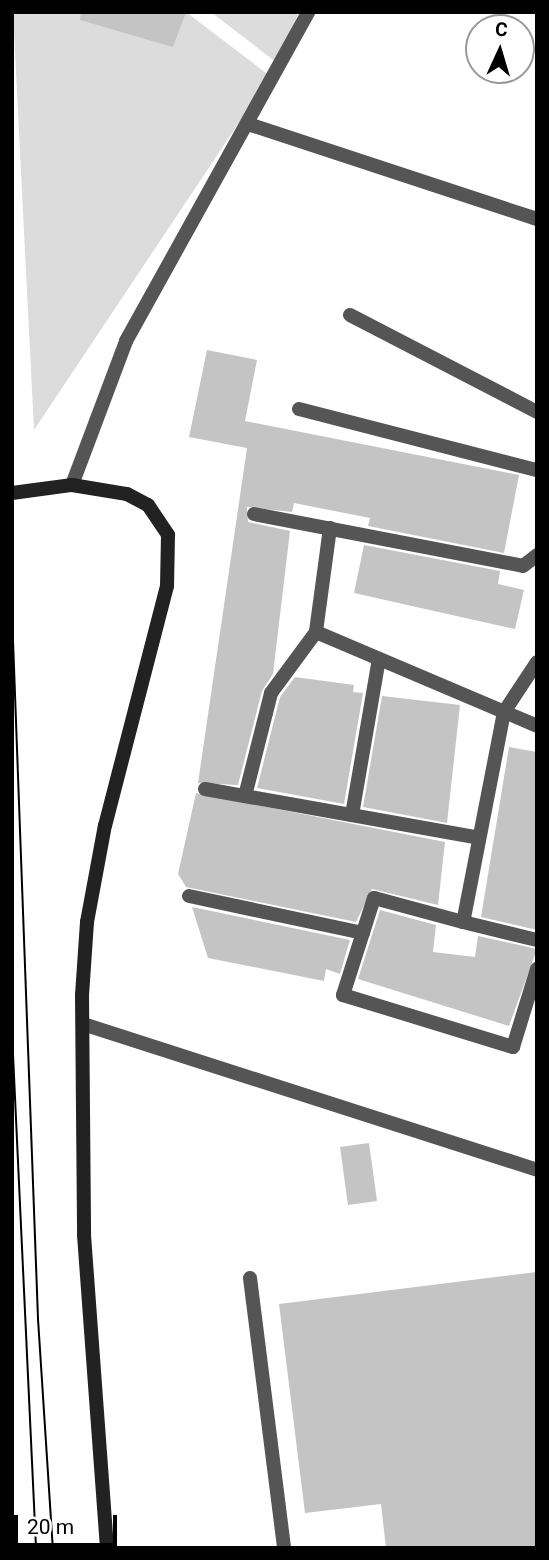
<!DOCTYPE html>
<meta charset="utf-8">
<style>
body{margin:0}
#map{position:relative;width:549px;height:1560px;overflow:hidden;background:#fff;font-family:Roboto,sans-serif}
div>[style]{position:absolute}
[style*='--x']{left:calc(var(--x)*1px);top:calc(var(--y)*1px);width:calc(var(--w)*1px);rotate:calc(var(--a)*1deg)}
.green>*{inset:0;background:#dcdcdc}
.building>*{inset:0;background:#c4c4c4}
.lane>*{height:14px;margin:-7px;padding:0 7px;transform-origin:7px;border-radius:7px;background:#555}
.secondary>*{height:14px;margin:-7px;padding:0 7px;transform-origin:7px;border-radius:7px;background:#222}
.tram>*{height:2px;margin:-1px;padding:0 1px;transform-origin:1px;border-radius:1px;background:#000}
span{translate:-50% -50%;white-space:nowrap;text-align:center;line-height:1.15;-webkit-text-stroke:7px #fff;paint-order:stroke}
.frame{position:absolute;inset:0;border:14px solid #000;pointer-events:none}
.north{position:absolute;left:465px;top:14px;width:70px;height:70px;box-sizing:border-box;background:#fff;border:2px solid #999;border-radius:50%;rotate:4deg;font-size:19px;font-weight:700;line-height:28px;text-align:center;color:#000}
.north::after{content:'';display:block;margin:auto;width:24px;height:32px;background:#000;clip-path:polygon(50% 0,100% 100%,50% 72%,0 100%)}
.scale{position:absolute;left:14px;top:1515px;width:103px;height:32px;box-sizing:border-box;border:4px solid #000;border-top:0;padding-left:9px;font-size:21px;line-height:24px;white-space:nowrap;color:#000;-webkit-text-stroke:5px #fff;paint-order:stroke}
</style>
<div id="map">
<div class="green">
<div style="clip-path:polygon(13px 12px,186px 12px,270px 76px,34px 430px)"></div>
<div style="clip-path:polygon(211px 12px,299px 12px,277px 63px)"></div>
</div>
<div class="building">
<div style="clip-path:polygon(81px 12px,186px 12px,173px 47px,80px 20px)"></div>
<div style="clip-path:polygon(207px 350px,257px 360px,245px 421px,519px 475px,504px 553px,368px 526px,370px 518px,294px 503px,292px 512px,247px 507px,248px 522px,290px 531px,273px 674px,262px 691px,238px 785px,198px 783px,247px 448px,189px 437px)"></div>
<div style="clip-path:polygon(364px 545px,500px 571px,498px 584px,524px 590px,515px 629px,354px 593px)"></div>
<div style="clip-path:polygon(295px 677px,354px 685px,353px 692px,363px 693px,344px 804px,257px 788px,280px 697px)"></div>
<div style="clip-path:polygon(382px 696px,460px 705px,447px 823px,363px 807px)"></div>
<div style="clip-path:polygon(509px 747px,537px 752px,537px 930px,481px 917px)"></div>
<div style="clip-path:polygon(196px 793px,445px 842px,438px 905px,372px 889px,356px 922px,186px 887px,178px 874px)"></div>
<div style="clip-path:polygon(192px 907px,350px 940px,340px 974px,326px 969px,324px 981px,208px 958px)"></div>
<div style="clip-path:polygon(380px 910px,436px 925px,433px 952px,475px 957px,478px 936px,537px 949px,509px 1026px,358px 979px)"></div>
<div style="clip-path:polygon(369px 1143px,377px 1201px,348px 1205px,340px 1147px)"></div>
<div style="clip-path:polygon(537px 1272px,537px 1548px,386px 1548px,381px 1504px,305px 1513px,279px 1304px)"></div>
</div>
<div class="lane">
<div style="--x:251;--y:125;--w:301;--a:18.2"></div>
<div style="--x:350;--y:315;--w:211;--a:27.4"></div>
<div style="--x:299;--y:409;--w:246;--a:14.4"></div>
<div style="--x:72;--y:485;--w:154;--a:-69.4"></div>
<div style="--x:126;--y:341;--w:376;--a:-61"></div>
<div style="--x:254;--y:514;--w:274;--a:10.9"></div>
<div style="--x:523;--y:566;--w:18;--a:-38"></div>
<div style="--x:330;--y:528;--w:105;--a:97.7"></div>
<div style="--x:316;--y:632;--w:240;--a:23"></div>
<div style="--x:537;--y:662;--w:60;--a:123.4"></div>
<div style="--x:504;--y:712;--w:214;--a:101"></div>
<div style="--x:463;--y:922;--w:92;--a:-164.9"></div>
<div style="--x:374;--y:898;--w:102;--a:107.7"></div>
<div style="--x:343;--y:995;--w:178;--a:17"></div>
<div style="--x:513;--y:1047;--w:82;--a:-72.9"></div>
<div style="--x:205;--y:789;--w:278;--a:10.1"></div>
<div style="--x:245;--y:796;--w:106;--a:-75.8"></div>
<div style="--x:271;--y:693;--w:76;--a:-53.6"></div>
<div style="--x:352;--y:815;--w:158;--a:-80.2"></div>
<div style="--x:189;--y:896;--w:178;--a:12"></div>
<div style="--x:463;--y:922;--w:76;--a:13.7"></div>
<div style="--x:83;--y:1024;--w:477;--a:17.8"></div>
<div style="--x:250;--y:1278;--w:272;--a:82.8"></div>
</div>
<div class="secondary">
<div style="--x:12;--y:493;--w:61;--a:-7.6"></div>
<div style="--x:72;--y:485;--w:56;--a:9.3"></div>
<div style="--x:127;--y:494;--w:24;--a:28"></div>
<div style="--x:148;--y:505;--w:36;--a:56"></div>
<div style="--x:168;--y:535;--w:51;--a:91.1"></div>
<div style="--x:167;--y:586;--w:247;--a:104.5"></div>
<div style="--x:105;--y:825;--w:99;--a:100.5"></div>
<div style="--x:87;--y:922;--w:73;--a:93.9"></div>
<div style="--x:82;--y:995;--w:240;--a:89.5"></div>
<div style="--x:84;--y:1235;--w:314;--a:85.8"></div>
</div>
<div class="tram">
<div style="--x:12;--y:613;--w:706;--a:87.89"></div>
<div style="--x:38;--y:1319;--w:229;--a:86.3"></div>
<div style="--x:12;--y:1033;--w:516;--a:87.33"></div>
</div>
<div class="frame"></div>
<div class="north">С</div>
<div class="scale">20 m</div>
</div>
